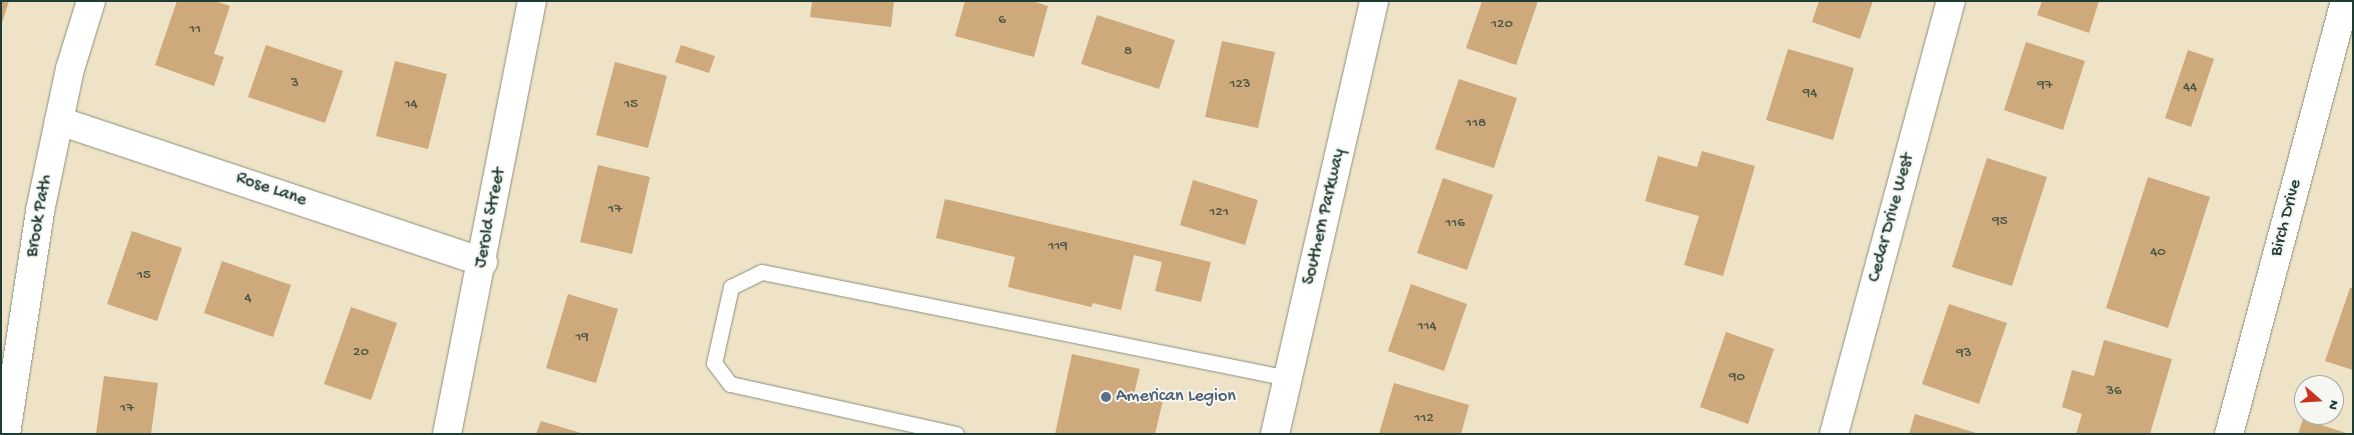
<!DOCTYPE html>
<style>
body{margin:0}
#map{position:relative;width:2354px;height:435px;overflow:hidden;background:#efe3c7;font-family:"Gochi Hand",sans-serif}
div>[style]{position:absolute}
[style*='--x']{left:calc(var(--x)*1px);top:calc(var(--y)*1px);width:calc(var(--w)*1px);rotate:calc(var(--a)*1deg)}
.building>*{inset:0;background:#cda97c}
.roads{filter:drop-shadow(0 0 1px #87907e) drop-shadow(0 0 1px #87907e)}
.lane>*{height:15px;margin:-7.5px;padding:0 7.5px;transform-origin:7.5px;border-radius:7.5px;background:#fff}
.street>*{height:28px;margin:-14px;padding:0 14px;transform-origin:14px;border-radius:14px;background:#fff}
.secondary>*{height:28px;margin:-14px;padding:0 14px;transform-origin:14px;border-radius:14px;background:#fff}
.dots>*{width:14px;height:14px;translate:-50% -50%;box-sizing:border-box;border:2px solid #f6f6f2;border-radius:50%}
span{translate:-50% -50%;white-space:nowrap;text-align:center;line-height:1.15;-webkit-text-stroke:4px #f6f6f2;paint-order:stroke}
.number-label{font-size:15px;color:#4a5846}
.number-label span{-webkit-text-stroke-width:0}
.street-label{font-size:18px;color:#1f3d34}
.service-label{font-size:18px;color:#4e5e75}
.left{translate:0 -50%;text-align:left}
.frame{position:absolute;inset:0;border:2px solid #1f3d34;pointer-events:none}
.north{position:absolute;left:2294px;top:375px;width:50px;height:50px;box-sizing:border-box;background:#f6f6f2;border:1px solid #a0aca6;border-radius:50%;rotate:109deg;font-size:14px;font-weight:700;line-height:20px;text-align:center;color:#1f3d34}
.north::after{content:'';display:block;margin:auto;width:18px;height:22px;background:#c8321e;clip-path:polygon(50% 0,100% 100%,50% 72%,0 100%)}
</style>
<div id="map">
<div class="building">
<div style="clip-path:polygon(1px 1px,9px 1px,2px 23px,1px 23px)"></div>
<div style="clip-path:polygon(177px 1px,215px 1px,230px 6px,214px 54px,224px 57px,214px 86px,155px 65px)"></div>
<div style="clip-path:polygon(812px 1px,894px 1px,891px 27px,810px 17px)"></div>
<div style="clip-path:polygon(965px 1px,1032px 1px,1048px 6px,1034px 57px,955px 36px)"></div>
<div style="clip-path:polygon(1482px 1px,1538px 1px,1516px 65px,1466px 48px)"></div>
<div style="clip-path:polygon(1819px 1px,1873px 1px,1860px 39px,1812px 22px)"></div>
<div style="clip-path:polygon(2042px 1px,2099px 1px,2089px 33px,2037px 15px)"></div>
<div style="clip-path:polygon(1097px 15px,1175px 40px,1159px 89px,1081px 64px)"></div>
<div style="clip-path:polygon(1222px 41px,1275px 52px,1258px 128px,1205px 117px)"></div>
<div style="clip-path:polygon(2026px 42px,2085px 61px,2063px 130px,2004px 110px)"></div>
<div style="clip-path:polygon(266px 45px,343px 71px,325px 123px,248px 97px)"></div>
<div style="clip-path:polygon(681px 45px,715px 56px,709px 73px,675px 62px)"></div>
<div style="clip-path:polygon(1788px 49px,1854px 68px,1833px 140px,1766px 120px)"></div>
<div style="clip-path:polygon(2188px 50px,2214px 59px,2191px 127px,2165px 118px)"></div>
<div style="clip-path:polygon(395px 61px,447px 74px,428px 149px,376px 136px)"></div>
<div style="clip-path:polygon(615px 62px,667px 76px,648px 148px,596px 135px)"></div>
<div style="clip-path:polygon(1459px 79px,1517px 98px,1494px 168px,1435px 149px)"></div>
<div style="clip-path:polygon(1702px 151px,1755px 166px,1723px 276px,1684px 265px,1699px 216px,1645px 201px,1658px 156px,1697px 167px)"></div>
<div style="clip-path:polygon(1987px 158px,2047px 177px,2012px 286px,1952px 267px)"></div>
<div style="clip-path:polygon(598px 165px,650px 177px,632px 254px,580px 242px)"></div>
<div style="clip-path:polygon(2148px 177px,2210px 197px,2168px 328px,2106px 308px)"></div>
<div style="clip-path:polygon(1443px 178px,1493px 195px,1467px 270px,1417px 253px)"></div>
<div style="clip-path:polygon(1193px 180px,1258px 200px,1245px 245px,1180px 225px)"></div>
<div style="clip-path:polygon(945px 199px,1211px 262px,1201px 302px,1155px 291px,1162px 262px,1134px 255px,1121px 310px,1093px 303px,1091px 307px,1008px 287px,1015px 257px,936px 238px)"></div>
<div style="clip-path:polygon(132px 231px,182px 248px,157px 321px,107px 304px)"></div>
<div style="clip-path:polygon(222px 261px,291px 285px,273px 337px,204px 313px)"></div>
<div style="clip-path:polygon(1411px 284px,1467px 304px,1444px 371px,1388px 351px)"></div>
<div style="clip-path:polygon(2350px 288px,2353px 288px,2353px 370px,2325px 361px)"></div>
<div style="clip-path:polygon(568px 294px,618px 309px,596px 383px,546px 368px)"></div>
<div style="clip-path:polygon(1949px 304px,2007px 323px,1979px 404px,1922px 384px)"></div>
<div style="clip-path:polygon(351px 307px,397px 323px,371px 400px,324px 384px)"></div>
<div style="clip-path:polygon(1726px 332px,1774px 349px,1748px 424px,1700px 407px)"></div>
<div style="clip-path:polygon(2104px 340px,2172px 359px,2150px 434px,2076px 434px,2082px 414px,2062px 407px,2072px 370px,2094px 376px)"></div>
<div style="clip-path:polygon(1072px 354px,1140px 369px,1134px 394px,1163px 400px,1155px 434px,1055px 434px)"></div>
<div style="clip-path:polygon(104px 376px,158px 383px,151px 434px,96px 434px)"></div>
<div style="clip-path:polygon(1394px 383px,1469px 405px,1461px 434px,1379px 434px)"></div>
<div style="clip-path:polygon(1915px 414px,1976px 433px,1976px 434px,1909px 434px)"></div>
<div style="clip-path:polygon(2303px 419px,2346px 433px,2346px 434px,2298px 434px)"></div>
<div style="clip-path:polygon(541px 421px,581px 433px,581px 434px,536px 434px)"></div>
</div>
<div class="roads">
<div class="lane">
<div style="--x:956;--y:434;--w:231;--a:-167.5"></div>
<div style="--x:730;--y:384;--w:26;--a:-127"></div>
<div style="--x:714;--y:363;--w:78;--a:-77.4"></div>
<div style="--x:731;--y:287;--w:34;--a:-26"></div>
<div style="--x:762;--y:272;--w:537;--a:11.39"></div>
</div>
<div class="street">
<div style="--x:59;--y:121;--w:447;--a:18.4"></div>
<div style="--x:6;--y:434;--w:226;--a:-81.3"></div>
<div style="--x:40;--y:211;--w:145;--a:-78.1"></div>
<div style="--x:70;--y:69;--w:71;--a:-72.8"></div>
<div style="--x:447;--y:434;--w:441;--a:-78.9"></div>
<div style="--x:1834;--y:434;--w:449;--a:-74.9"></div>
<div style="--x:2229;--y:434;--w:448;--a:-75"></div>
</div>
<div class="secondary">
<div style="--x:1275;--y:434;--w:444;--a:-77.1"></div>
</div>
</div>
<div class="dots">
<div style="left:1106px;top:397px;background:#5c6f8a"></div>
</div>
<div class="number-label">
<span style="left:1002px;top:21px">6</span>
<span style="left:1502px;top:25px">120</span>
<span style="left:195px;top:30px">11</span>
<span style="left:1128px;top:52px">8</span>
<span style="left:295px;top:84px">3</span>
<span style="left:1240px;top:85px">123</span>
<span style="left:2045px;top:86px">97</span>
<span style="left:2190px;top:88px">44</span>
<span style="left:1810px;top:94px">94</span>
<span style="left:411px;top:105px">14</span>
<span style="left:631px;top:105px">15</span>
<span style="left:1476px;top:124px">118</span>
<span style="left:615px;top:210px">17</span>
<span style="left:1219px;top:213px">121</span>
<span style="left:2000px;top:222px">95</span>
<span style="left:1455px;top:224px">116</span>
<span style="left:1058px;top:247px">119</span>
<span style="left:2158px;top:253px">40</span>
<span style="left:144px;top:276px">15</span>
<span style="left:248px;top:299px">4</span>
<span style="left:1427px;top:327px">114</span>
<span style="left:582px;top:338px">19</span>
<span style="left:361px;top:353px">20</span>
<span style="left:1964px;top:354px">93</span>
<span style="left:1737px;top:378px">90</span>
<span style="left:2114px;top:392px">36</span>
<span style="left:127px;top:409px">17</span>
<span style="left:1424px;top:419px">112</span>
</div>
<div class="street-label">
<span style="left:271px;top:190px;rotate:19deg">Rose Lane</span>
<span style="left:40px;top:216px;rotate:-80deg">Brook Path</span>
<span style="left:1325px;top:217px;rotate:-77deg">Southern Parkway</span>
<span style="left:491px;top:218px;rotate:-79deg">Jerold Street</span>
<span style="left:1892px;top:218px;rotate:-75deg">Cedar Drive West</span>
<span style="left:2287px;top:218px;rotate:-75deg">Birch Drive</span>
</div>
<div class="service-label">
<span class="left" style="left:1116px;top:397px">American Legion</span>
</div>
<div class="frame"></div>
<div class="north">N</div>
</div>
